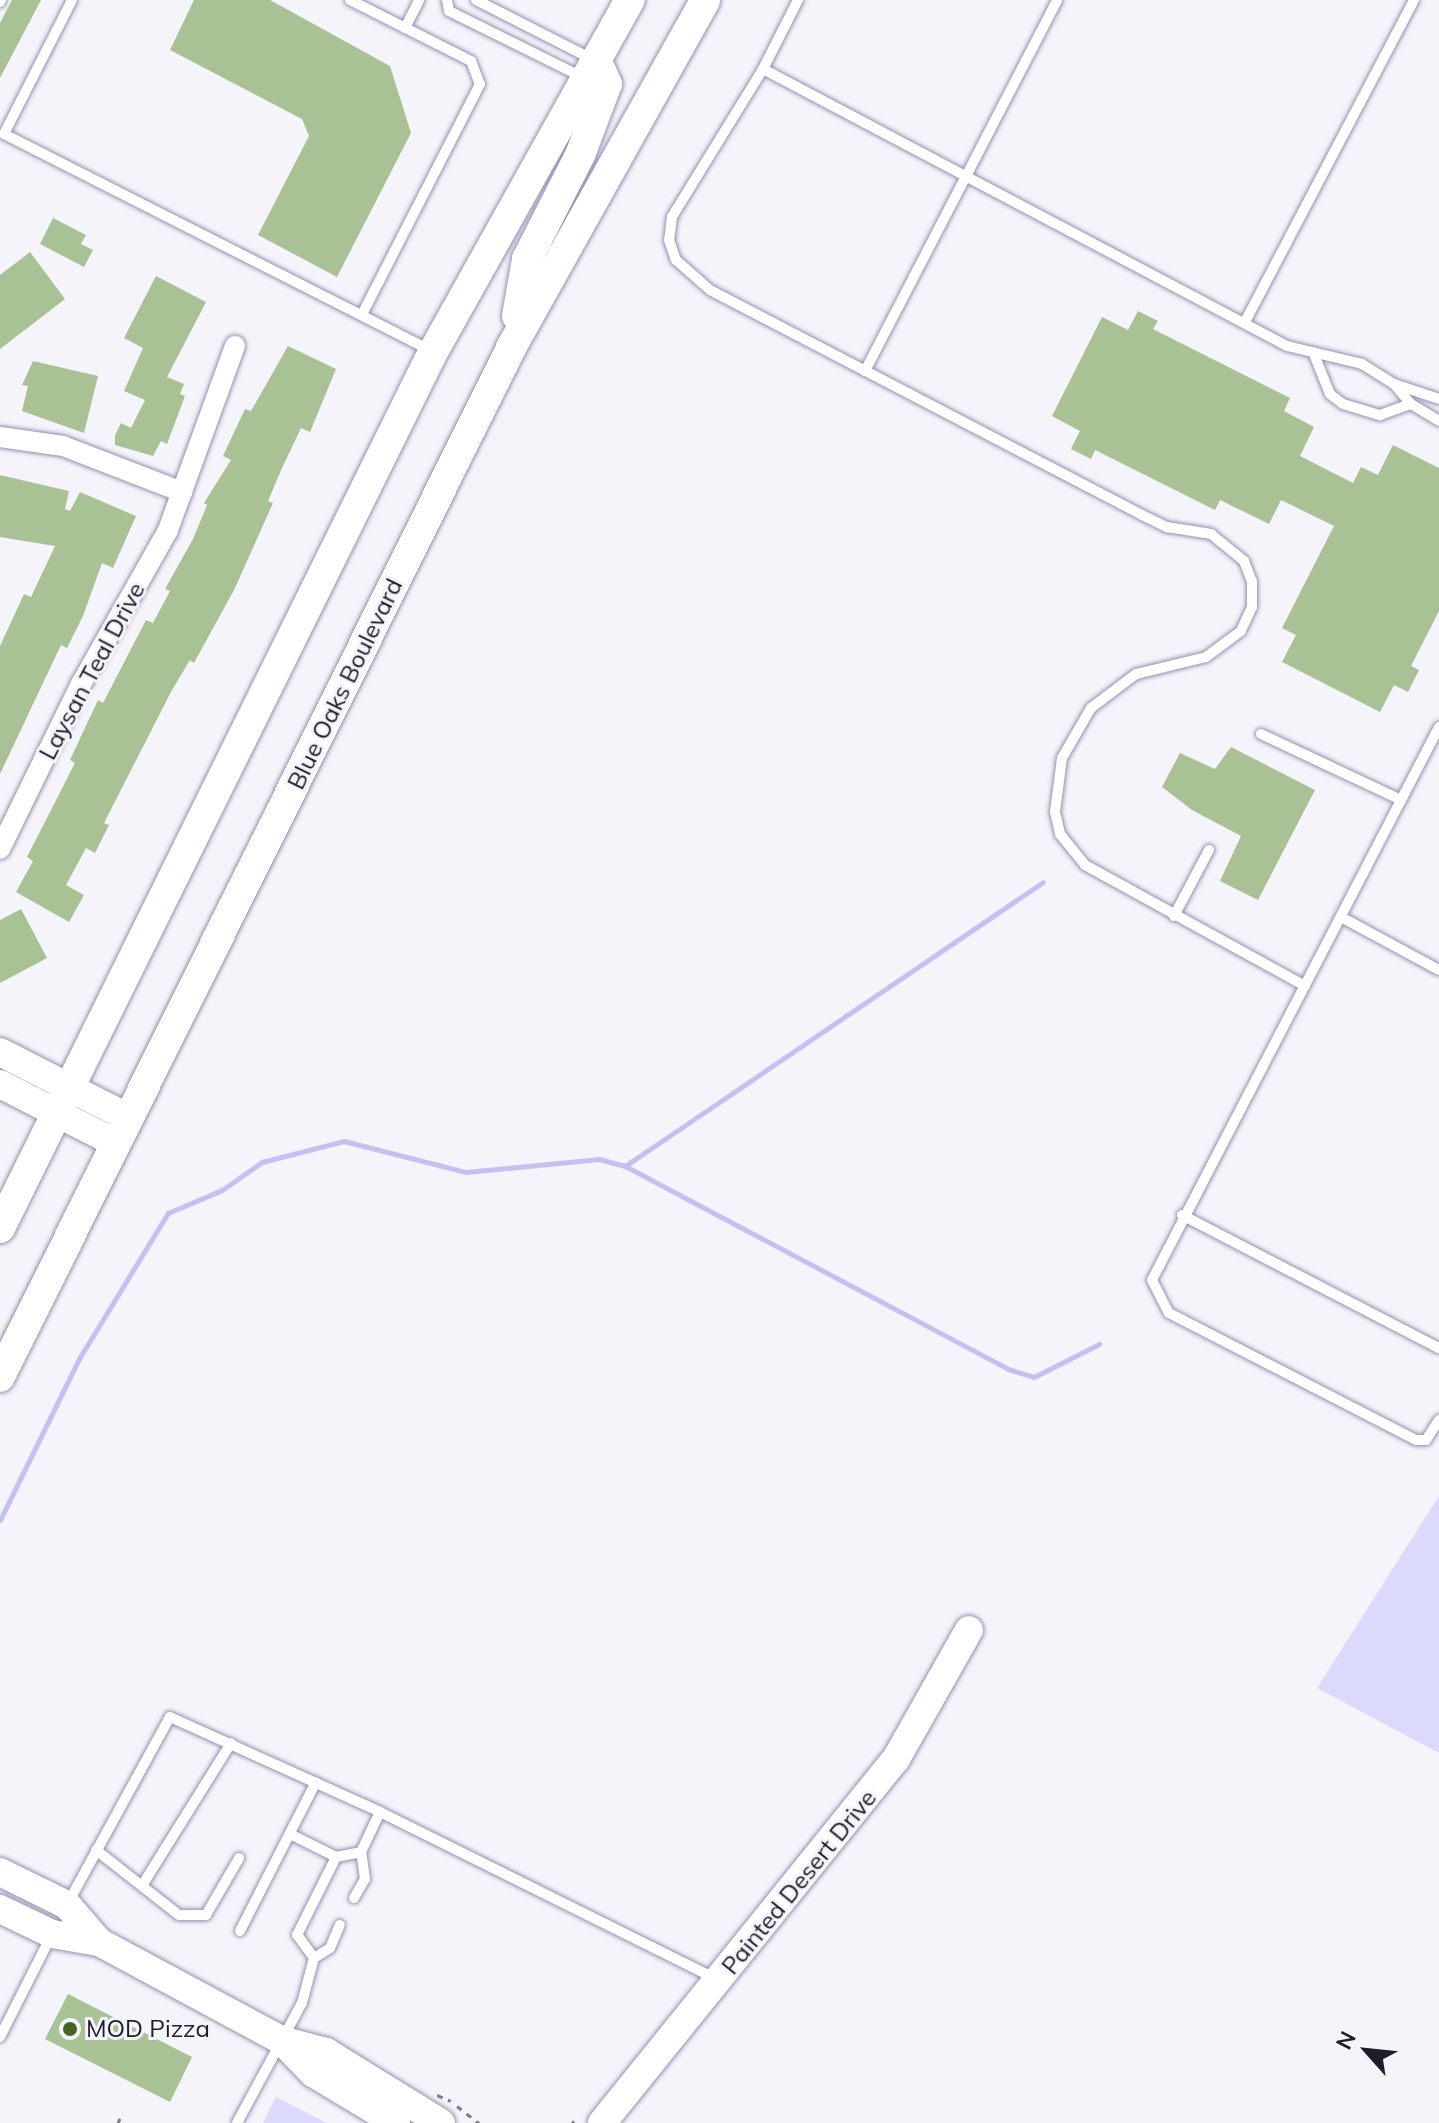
<!DOCTYPE html>
<style>
body{margin:0}
#map{position:relative;width:1439px;height:2123px;overflow:hidden;background:#f5f4fb;font-family:Mulish,sans-serif}
div>[style]{position:absolute}
[style*='--x']{left:calc(var(--x)*1px);top:calc(var(--y)*1px);width:calc(var(--w)*1px);rotate:calc(var(--a)*1deg)}
.green>*{inset:0;background:#dbdafc}
.stream>*{height:5px;margin:-2.5px;padding:0 2.5px;transform-origin:2.5px;border-radius:2.5px;background:#c3c1f1}
.building>*{inset:0;background:#a8c295}
.path>*{height:3px;margin-top:-1.5px;transform-origin:0;background:repeating-linear-gradient(90deg,#7f7e88 0 6px,transparent 0 12px)}
.roads{filter:drop-shadow(0 0 2px #9291b1) drop-shadow(0 0 2px #9291b1)}
.lane>*{height:10px;margin:-5px;padding:0 5px;transform-origin:5px;border-radius:5px;background:#fff}
.street>*{height:20px;margin:-10px;padding:0 10px;transform-origin:10px;border-radius:10px;background:#fff}
.secondary>*{height:28px;margin:-14px;padding:0 14px;transform-origin:14px;border-radius:14px;background:#fff}
.primary>*{height:30px;margin:-15px;padding:0 15px;transform-origin:15px;border-radius:15px;background:#fff}
.dots>*{width:22px;height:22px;translate:-50% -50%;box-sizing:border-box;border:4px solid #f5f4fb;border-radius:50%}
span{translate:-50% -50%;white-space:nowrap;text-align:center;line-height:1.15;-webkit-text-stroke:6px #f5f4fb;paint-order:stroke}
.street-label{font-size:24px;color:#1e1e2a}
.poi-label{font-size:24px;color:#1e1e2a}
.left{translate:0 -50%;text-align:left}
.north{position:absolute;left:1327px;top:2011px;width:80px;height:80px;-webkit-text-stroke:6px #f5f4fb;paint-order:stroke;rotate:297deg;font-size:22px;font-weight:700;line-height:32px;text-align:center;color:#1e1e2a}
.north::after{content:'';display:block;margin:auto;width:28px;height:36px;background:#1e1e2a;clip-path:polygon(50% 0,100% 100%,50% 72%,0 100%)}
</style>
<div id="map">
<div class="green">
<div style="clip-path:polygon(1439px 1496px,1439px 1753px,1317px 1688px)"></div>
<div style="clip-path:polygon(276px 2097px,327px 2123px,263px 2123px)"></div>
</div>
<div class="stream">
<div style="--x:625;--y:1166;--w:505;--a:-34.19"></div>
<div style="--x:0;--y:1520;--w:182;--a:-63.9"></div>
<div style="--x:80;--y:1357;--w:169;--a:-58.6"></div>
<div style="--x:168;--y:1213;--w:59;--a:-23.1"></div>
<div style="--x:222;--y:1190;--w:49;--a:-35"></div>
<div style="--x:262;--y:1162;--w:85;--a:-14.4"></div>
<div style="--x:344;--y:1141;--w:126;--a:14.3"></div>
<div style="--x:466;--y:1172;--w:134;--a:-5.6"></div>
<div style="--x:599;--y:1159;--w:27;--a:15"></div>
<div style="--x:625;--y:1166;--w:433;--a:27.9"></div>
<div style="--x:1008;--y:1369;--w:27;--a:17"></div>
<div style="--x:1034;--y:1377;--w:73;--a:-26.9"></div>
</div>
<div class="building">
<div style="clip-path:polygon(12px 0,41px 0,0 78px,0 23px)"></div>
<div style="clip-path:polygon(194px 0,270px 0,390px 66px,411px 133px,337px 277px,258px 235px,309px 136px,302px 119px,170px 50px)"></div>
<div style="clip-path:polygon(53px 218px,86px 235px,81px 244px,93px 250px,84px 267px,40px 244px)"></div>
<div style="clip-path:polygon(30px 252px,65px 299px,0 349px,0 275px)"></div>
<div style="clip-path:polygon(156px 276px,206px 302px,167px 377px,184px 384px,180px 394px,185px 396px,167px 444px,161px 441px,153px 456px,115px 445px,115px 435px,121px 423px,131px 428px,145px 400px,124px 391px,143px 348px,124px 338px)"></div>
<div style="clip-path:polygon(1138px 311px,1158px 321px,1153px 329px,1290px 398px,1284px 411px,1314px 427px,1300px 456px,1353px 483px,1361px 467px,1378px 475px,1393px 445px,1439px 468px,1439px 611px,1411px 666px,1419px 670px,1408px 692px,1394px 685px,1380px 712px,1282px 662px,1296px 635px,1282px 628px,1334px 526px,1281px 500px,1269px 524px,1220px 500px,1215px 510px,1095px 450px,1091px 459px,1071px 449px,1080px 431px,1052px 416px,1102px 317px,1128px 330px)"></div>
<div style="clip-path:polygon(288px 346px,336px 369px,310px 432px,301px 428px,282px 468px,268px 501px,273px 503px,235px 588px,194px 663px,190px 660px,172px 690px,104px 823px,109px 825px,95px 853px,86px 848px,66px 885px,84px 895px,69px 922px,16px 892px,33px 861px,27px 857px,75px 763px,70px 760px,98px 700px,103px 703px,146px 620px,153px 623px,170px 591px,165px 589px,193px 539px,207px 505px,204px 503px,231px 460px,223px 456px,245px 409px,251px 411px)"></div>
<div style="clip-path:polygon(33px 361px,98px 376px,84px 433px,22px 411px,28px 386px,22px 385px)"></div>
<div style="clip-path:polygon(0 475px,69px 491px,65px 509px,70px 511px,80px 492px,136px 516px,113px 568px,102px 563px,83px 616px,67px 648px,61px 645px,0 774px,0 646px,24px 594px,31px 597px,55px 546px,0 537px)"></div>
<div style="clip-path:polygon(1231px 747px,1315px 790px,1258px 900px,1220px 881px,1241px 836px,1192px 810px,1162px 787px,1180px 753px,1215px 769px)"></div>
<div style="clip-path:polygon(21px 909px,47px 958px,0 983px,0 920px)"></div>
<div style="clip-path:polygon(68px 1994px,192px 2057px,170px 2102px,45px 2039px)"></div>
</div>
<div class="path">
<div style="--x:437;--y:2095;--w:15;--a:23"></div>
<div style="--x:457;--y:2106;--w:28;--a:38"></div>
<div style="--x:118;--y:2123;--w:5;--a:-68"></div>
<div style="--x:572;--y:2123;--w:3;--a:-45"></div>
</div>
<div class="roads">
<div class="lane">
<div style="--x:72;--y:0;--w:150;--a:116.9"></div>
<div style="--x:4;--y:134;--w:479;--a:26.9"></div>
<div style="--x:350;--y:0;--w:136;--a:26.8"></div>
<div style="--x:471;--y:61;--w:25;--a:69"></div>
<div style="--x:480;--y:84;--w:259;--a:117.1"></div>
<div style="--x:447;--y:0;--w:11;--a:80"></div>
<div style="--x:449;--y:11;--w:151;--a:26.4"></div>
<div style="--x:476;--y:0;--w:130;--a:27"></div>
<div style="--x:798;--y:0;--w:77;--a:116.9"></div>
<div style="--x:763;--y:69;--w:174;--a:121.6"></div>
<div style="--x:672;--y:217;--w:23;--a:97"></div>
<div style="--x:669;--y:240;--w:21;--a:71"></div>
<div style="--x:676;--y:260;--w:45;--a:41.4"></div>
<div style="--x:710;--y:290;--w:487;--a:27.5"></div>
<div style="--x:1142;--y:515;--w:28;--a:26"></div>
<div style="--x:1167;--y:527;--w:45;--a:9"></div>
<div style="--x:1211;--y:534;--w:43;--a:39.3"></div>
<div style="--x:1244;--y:561;--w:22;--a:69"></div>
<div style="--x:1252;--y:582;--w:25;--a:90"></div>
<div style="--x:1252;--y:607;--w:26;--a:115"></div>
<div style="--x:1241;--y:631;--w:44;--a:143.4"></div>
<div style="--x:1206;--y:657;--w:72;--a:166.3"></div>
<div style="--x:1136;--y:674;--w:56;--a:142.9"></div>
<div style="--x:1091;--y:708;--w:58;--a:120.1"></div>
<div style="--x:1062;--y:758;--w:54;--a:97.4"></div>
<div style="--x:1055;--y:812;--w:23;--a:77"></div>
<div style="--x:1060;--y:834;--w:40;--a:51"></div>
<div style="--x:1085;--y:865;--w:251;--a:28.8"></div>
<div style="--x:0;--y:2;--w:2;--a:-63"></div>
<div style="--x:405;--y:28;--w:31;--a:-63"></div>
<div style="--x:763;--y:69;--w:593;--a:27.86"></div>
<div style="--x:1287;--y:346;--w:77;--a:13.5"></div>
<div style="--x:1362;--y:364;--w:38;--a:32"></div>
<div style="--x:1394;--y:384;--w:47;--a:18.4"></div>
<div style="--x:1245;--y:322;--w:364;--a:-62.3"></div>
<div style="--x:1313;--y:352;--w:45;--a:68"></div>
<div style="--x:1330;--y:394;--w:16;--a:38"></div>
<div style="--x:1343;--y:404;--w:39;--a:17"></div>
<div style="--x:1380;--y:415;--w:33;--a:-20"></div>
<div style="--x:865;--y:371;--w:418;--a:-62.6"></div>
<div style="--x:1395;--y:385;--w:25;--a:50"></div>
<div style="--x:1411;--y:404;--w:33;--a:31"></div>
<div style="--x:1439;--y:727;--w:623;--a:117.43"></div>
<div style="--x:1152;--y:1280;--w:37;--a:63"></div>
<div style="--x:1169;--y:1313;--w:278;--a:27.2"></div>
<div style="--x:1416;--y:1440;--w:10;--a:0"></div>
<div style="--x:1426;--y:1440;--w:24;--a:-57"></div>
<div style="--x:1261;--y:734;--w:155;--a:25.2"></div>
<div style="--x:1174;--y:916;--w:75;--a:-62.1"></div>
<div style="--x:1341;--y:917;--w:111;--a:28.4"></div>
<div style="--x:1182;--y:1215;--w:289;--a:27.4"></div>
<div style="--x:290;--y:1834;--w:51;--a:26.6"></div>
<div style="--x:96;--y:1850;--w:105;--a:38.1"></div>
<div style="--x:179;--y:1915;--w:27;--a:0"></div>
<div style="--x:206;--y:1915;--w:66;--a:-59.9"></div>
<div style="--x:143;--y:1884;--w:166;--a:-58"></div>
<div style="--x:354;--y:1898;--w:22;--a:-60"></div>
<div style="--x:365;--y:1879;--w:27;--a:-98"></div>
<div style="--x:68;--y:1903;--w:212;--a:-61.3"></div>
<div style="--x:170;--y:1717;--w:230;--a:24.3"></div>
<div style="--x:240;--y:1931;--w:167;--a:-63"></div>
<div style="--x:314;--y:1958;--w:29;--a:-126"></div>
<div style="--x:297;--y:1935;--w:87;--a:-63.4"></div>
<div style="--x:336;--y:1857;--w:25;--a:-11"></div>
<div style="--x:361;--y:1852;--w:44;--a:-64.6"></div>
<div style="--x:380;--y:1812;--w:376;--a:26.4"></div>
<div style="--x:0;--y:2037;--w:113;--a:-63.2"></div>
<div style="--x:237;--y:2123;--w:136;--a:-61.6"></div>
<div style="--x:302;--y:2003;--w:47;--a:-75.1"></div>
<div style="--x:314;--y:1958;--w:19;--a:-32"></div>
<div style="--x:330;--y:1948;--w:25;--a:-67"></div>
</div>
<div class="street">
<div style="--x:0;--y:437;--w:64;--a:8.1"></div>
<div style="--x:63;--y:446;--w:128;--a:21.1"></div>
<div style="--x:0;--y:849;--w:184;--a:-63.9"></div>
<div style="--x:81;--y:684;--w:177;--a:-60.5"></div>
<div style="--x:168;--y:530;--w:196;--a:-70"></div>
</div>
<div class="secondary">
<div style="--x:0;--y:1052;--w:145;--a:27.1"></div>
<div style="--x:0;--y:1084;--w:130;--a:27"></div>
<div style="--x:0;--y:1872;--w:75;--a:26.2"></div>
<div style="--x:67;--y:1905;--w:49;--a:49.1"></div>
<div style="--x:0;--y:1909;--w:58;--a:25.7"></div>
<div style="--x:52;--y:1934;--w:48;--a:9.7"></div>
<div style="--x:99;--y:1942;--w:207;--a:28.3"></div>
<div style="--x:281;--y:2040;--w:47;--a:14.9"></div>
<div style="--x:326;--y:2052;--w:135;--a:31.7"></div>
<div style="--x:282;--y:2041;--w:45;--a:45.9"></div>
<div style="--x:313;--y:2073;--w:97;--a:31.1"></div>
<div style="--x:602;--y:2123;--w:468;--a:-51.1"></div>
<div style="--x:896;--y:1759;--w:148;--a:-60.5"></div>
</div>
<div class="primary">
<div style="--x:517;--y:316;--w:58;--a:-80"></div>
<div style="--x:527;--y:259;--w:117;--a:-63"></div>
<div style="--x:580;--y:155;--w:76;--a:-69.2"></div>
<div style="--x:607;--y:84;--w:24;--a:-114"></div>
<div style="--x:0;--y:1228;--w:977;--a:-63.7"></div>
<div style="--x:433;--y:352;--w:403;--a:-60.8"></div>
<div style="--x:0;--y:1377;--w:1151;--a:-63.59"></div>
<div style="--x:512;--y:346;--w:396;--a:-60.8"></div>
</div>
</div>
<div class="dots">
<div style="left:70px;top:2029px;background:#436720"></div>
</div>
<div class="street-label">
<span style="left:92px;top:671px;rotate:-62deg">Laysan Teal Drive</span>
<span style="left:345px;top:684px;rotate:-64deg">Blue Oaks Boulevard</span>
<span style="left:799px;top:1882px;rotate:-51deg">Painted Desert Drive</span>
</div>
<div class="poi-label">
<span class="left" style="left:86px;top:2029px">MOD Pizza</span>
</div>
<div class="north">N</div>
</div>
